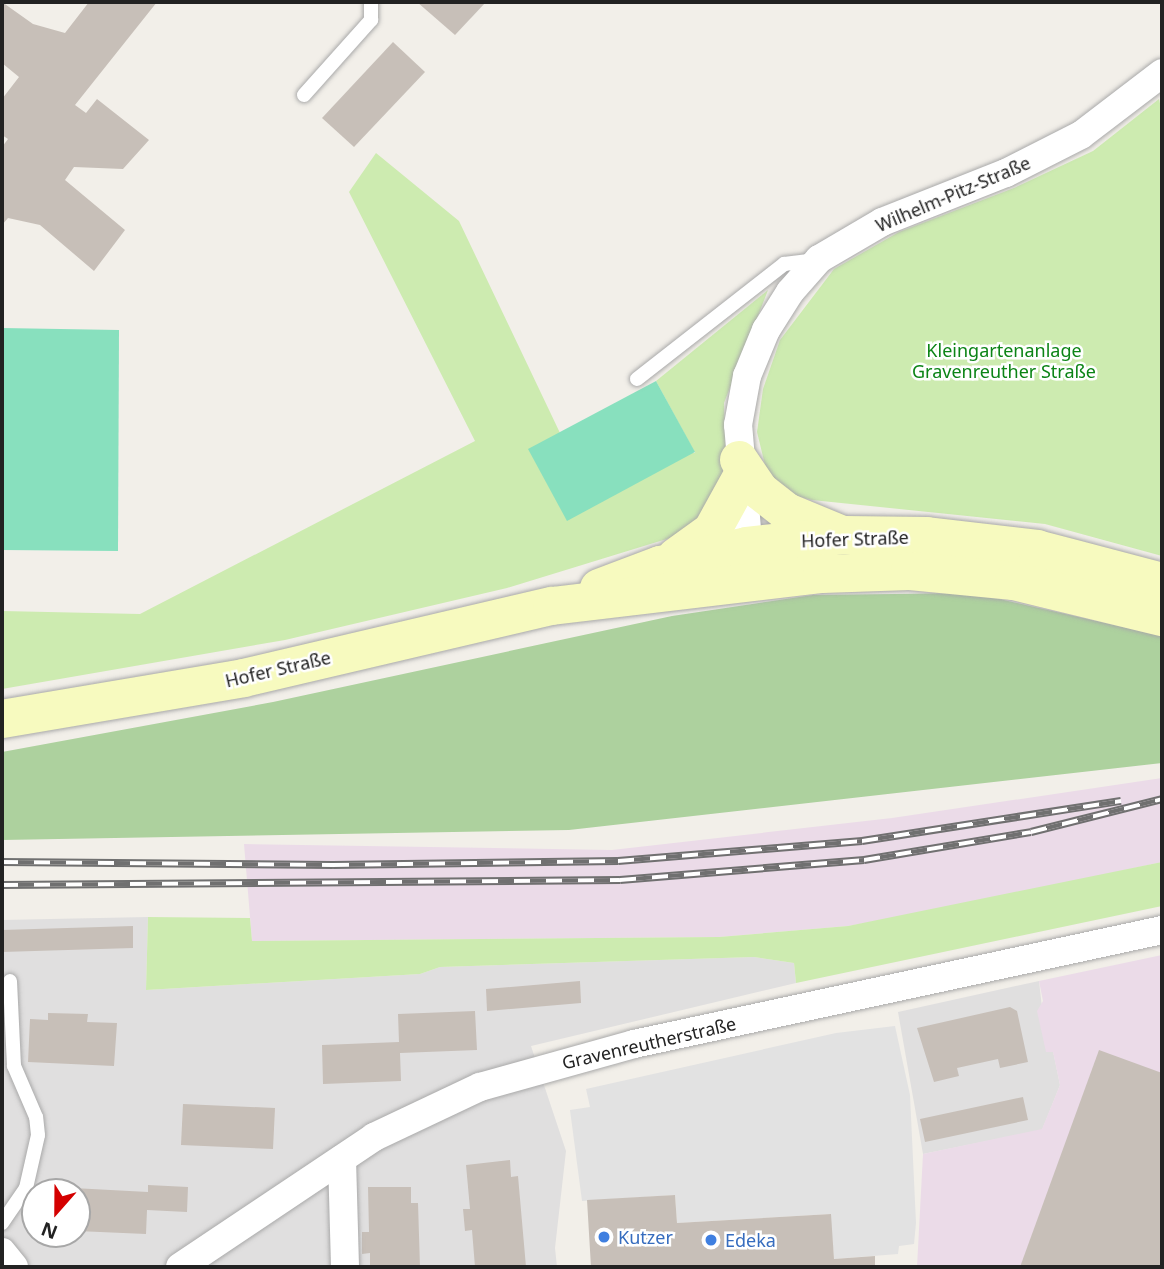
<!DOCTYPE html>
<meta charset="utf-8">
<style>
body{margin:0}
#map{position:relative;width:1164px;height:1269px;overflow:hidden;background:#f2efe9;font-family:"Noto Sans",sans-serif}
div>[style]{position:absolute}
[style*='--x']{left:calc(var(--x)*1px);top:calc(var(--y)*1px);width:calc(var(--w)*1px);rotate:calc(var(--a)*1deg)}
.residential>*{inset:0;background:#e0dfdf}
.industrial>*{inset:0;background:#ebdbe8}
.grass>*{inset:0;background:#cdebb0}
.forest>*{inset:0;background:#add19e}
.pitch>*{inset:0;background:#88e0be}
.parking>*{inset:0;background:#e2e2e2}
.building>*{inset:0;background:#c7bfb8}
.roads{filter:drop-shadow(0 0 2px #a9a9a9) drop-shadow(0 0 2px #a9a9a9)}
.lane>*{height:14px;margin:-7px;padding:0 7px;transform-origin:7px;border-radius:7px;background:#fff}
.street>*{height:28px;margin:-14px;padding:0 14px;transform-origin:14px;border-radius:14px;background:#fff}
.secondary>*{height:38px;margin:-19px;padding:0 19px;transform-origin:19px;border-radius:19px;background:#f7fabf}
.rail>*{height:8px;margin-top:-4px;transform-origin:0;background:repeating-linear-gradient(90deg,#fff 0 16px,#707070 0 32px);box-sizing:border-box;border-block:2px solid #707070}
.dots>*{width:19px;height:19px;translate:-50% -50%;box-sizing:border-box;border:4px solid #fff;border-radius:50%}
span{translate:-50% -50%;white-space:nowrap;text-align:center;line-height:1.15;-webkit-text-stroke:5px #fff;paint-order:stroke}
.street-label{font-size:18px;color:#222}
.park-label{font-size:18px;color:#0c8416}
.shop-label{font-size:18px;color:#366cbe}
.left{translate:0 -50%;text-align:left}
.frame{position:absolute;inset:0;border:4px solid #222;pointer-events:none}
.north{position:absolute;left:21px;top:1178px;width:70px;height:70px;box-sizing:border-box;background:#fff;border:2px solid #a7a7a7;border-radius:50%;rotate:201deg;font-size:19px;font-weight:700;line-height:28px;text-align:center;color:#222}
.north::after{content:'';display:block;margin:auto;width:24px;height:32px;background:#d40000;clip-path:polygon(50% 0,100% 100%,50% 72%,0 100%)}
</style>
<div id="map">
<div class="residential">
<div style="clip-path:polygon(evenodd,148px 917px,146px 990px,420px 974px,440px 967px,754px 957px,794px 963px,796px 983px,531px 1046px,566px 1151px,555px 1248px,557px 1267px,2px 1267px,2px 920px,148px 917px,35px 1192px,77px 1192px,77px 1234px,35px 1234px,35px 1192px)"></div>
<div style="clip-path:polygon(1039px 981px,1047px 1052px,1053px 1051px,1060px 1085px,1042px 1130px,923px 1154px,898px 1012px)"></div>
</div>
<div class="industrial">
<div style="clip-path:polygon(1162px 778px,1162px 862px,935px 911px,848px 926px,719px 937px,252px 941px,244px 844px,612px 850px,892px 818px)"></div>
<div style="clip-path:polygon(1162px 955px,1162px 1267px,917px 1267px,923px 1154px,1042px 1129px,1060px 1085px,1053px 1052px,1046px 1052px,1037px 1011px,1043px 1001px,1039px 981px)"></div>
</div>
<div class="grass">
<div style="clip-path:polygon(1159px 99px,1162px 112px,1162px 556px,1045px 524px,812px 500px,785px 493px,768px 477px,757px 432px,763px 389px,780px 340px,834px 269px,899px 232px,1014px 188px,1093px 151px)"></div>
<div style="clip-path:polygon(376px 153px,459px 221px,560px 433px,529px 450px,695px 453px,656px 381px,768px 290px,724px 403px,726px 471px,696px 530px,507px 588px,285px 640px,2px 689px,2px 611px,140px 614px,475px 441px,349px 192px)"></div>
<div style="clip-path:polygon(1162px 862px,1162px 906px,796px 983px,794px 963px,754px 957px,440px 967px,420px 974px,146px 990px,148px 917px,250px 918px,252px 941px,719px 937px,848px 926px)"></div>
</div>
<div class="forest">
<div style="clip-path:polygon(973px 593px,1162px 636px,1162px 763px,569px 830px,2px 840px,2px 752px,273px 702px,672px 616px,813px 595px)"></div>
</div>
<div class="pitch">
<div style="clip-path:polygon(2px 328px,119px 330px,118px 551px,2px 550px)"></div>
<div style="clip-path:polygon(656px 381px,695px 452px,567px 521px,528px 449px)"></div>
</div>
<div class="parking">
<div style="clip-path:polygon(895px 1026px,910px 1095px,916px 1223px,914px 1244px,899px 1246px,898px 1254px,834px 1259px,830px 1214px,677px 1223px,675px 1195px,582px 1201px,570px 1110px,590px 1107px,586px 1089px,836px 1033px)"></div>
</div>
<div class="building">
<div style="clip-path:polygon(2px 2px,33px 24px,65px 33px,89px 2px,157px 2px,75px 105px,86px 113px,97px 99px,149px 140px,123px 169px,74px 167px,65px 180px,125px 230px,94px 271px,40px 225px,8px 218px,2px 225px,2px 147px,8px 139px,2px 135px,2px 99px,19px 77px,2px 63px)"></div>
<div style="clip-path:polygon(417px 2px,486px 2px,455px 35px)"></div>
<div style="clip-path:polygon(393px 42px,425px 72px,354px 147px,322px 118px)"></div>
<div style="clip-path:polygon(133px 926px,133px 948px,2px 952px,2px 930px)"></div>
<div style="clip-path:polygon(580px 981px,581px 1003px,487px 1011px,486px 989px)"></div>
<div style="clip-path:polygon(1010px 1007px,1017px 1011px,1028px 1062px,1000px 1068px,998px 1059px,957px 1068px,959px 1076px,934px 1082px,917px 1028px)"></div>
<div style="clip-path:polygon(475px 1011px,477px 1050px,400px 1053px,401px 1081px,323px 1084px,322px 1045px,399px 1042px,398px 1014px)"></div>
<div style="clip-path:polygon(48px 1013px,88px 1014px,87px 1022px,117px 1023px,114px 1066px,28px 1062px,30px 1019px,48px 1020px)"></div>
<div style="clip-path:polygon(1099px 1050px,1162px 1073px,1162px 1267px,1020px 1267px)"></div>
<div style="clip-path:polygon(1023px 1097px,1028px 1120px,925px 1142px,920px 1119px)"></div>
<div style="clip-path:polygon(183px 1104px,275px 1108px,273px 1149px,181px 1145px)"></div>
<div style="clip-path:polygon(510px 1160px,511px 1177px,518px 1176px,526px 1267px,475px 1267px,472px 1230px,465px 1231px,463px 1209px,470px 1209px,466px 1165px)"></div>
<div style="clip-path:polygon(148px 1185px,188px 1187px,187px 1212px,147px 1210px,146px 1234px,77px 1231px,77px 1192px,73px 1188px,148px 1192px)"></div>
<div style="clip-path:polygon(368px 1187px,411px 1187px,411px 1203px,418px 1203px,420px 1267px,370px 1267px,370px 1253px,362px 1254px,362px 1232px,369px 1232px)"></div>
<div style="clip-path:polygon(675px 1195px,677px 1223px,831px 1214px,834px 1259px,875px 1256px,875px 1267px,591px 1267px,587px 1200px)"></div>
</div>
<div class="roads">
<div class="lane">
<div style="--x:304;--y:95;--w:101;--a:-48.2"></div>
<div style="--x:371;--y:20;--w:18;--a:-90"></div>
<div style="--x:637;--y:379;--w:187;--a:-38"></div>
<div style="--x:784;--y:264;--w:33;--a:-7"></div>
<div style="--x:2;--y:1223;--w:42;--a:-55.6"></div>
<div style="--x:26;--y:1188;--w:54;--a:-77.2"></div>
<div style="--x:38;--y:1135;--w:18;--a:-96"></div>
<div style="--x:36;--y:1117;--w:56;--a:-113.3"></div>
<div style="--x:14;--y:1066;--w:85;--a:-92.7"></div>
</div>
<div class="street">
<div style="--x:750;--y:564;--w:140;--a:-94.9"></div>
<div style="--x:738;--y:425;--w:50;--a:-79.6"></div>
<div style="--x:747;--y:376;--w:50;--a:-67.6"></div>
<div style="--x:766;--y:330;--w:45;--a:-57.7"></div>
<div style="--x:790;--y:292;--w:44;--a:-48.7"></div>
<div style="--x:819;--y:259;--w:73;--a:-30.4"></div>
<div style="--x:882;--y:222;--w:133;--a:-21.6"></div>
<div style="--x:1006;--y:173;--w:84;--a:-26.9"></div>
<div style="--x:1081;--y:135;--w:102;--a:-37.4"></div>
<div style="--x:342;--y:1159;--w:108;--a:88.4"></div>
<div style="--x:2;--y:1252;--w:19;--a:51"></div>
<div style="--x:180;--y:1267;--w:234;--a:-33.8"></div>
<div style="--x:374;--y:1137;--w:117;--a:-25.3"></div>
<div style="--x:480;--y:1087;--w:160;--a:-15.6"></div>
<div style="--x:634;--y:1044;--w:540;--a:-12.18"></div>
</div>
<div class="secondary">
<div style="--x:739;--y:460;--w:37;--a:56"></div>
<div style="--x:760;--y:491;--w:34;--a:38"></div>
<div style="--x:787;--y:512;--w:57;--a:22.5"></div>
<div style="--x:676;--y:557;--w:44;--a:-35.8"></div>
<div style="--x:712;--y:531;--w:58;--a:-61.2"></div>
<div style="--x:599;--y:588;--w:65;--a:-20.7"></div>
<div style="--x:660;--y:565;--w:89;--a:-12.3"></div>
<div style="--x:747;--y:546;--w:99;--a:-6.4"></div>
<div style="--x:845;--y:535;--w:82;--a:0.7"></div>
<div style="--x:927;--y:536;--w:111;--a:6.7"></div>
<div style="--x:1037;--y:549;--w:129;--a:14.8"></div>
<div style="--x:2;--y:719;--w:245;--a:-9.6"></div>
<div style="--x:244;--y:678;--w:316;--a:-13.2"></div>
<div style="--x:552;--y:606;--w:272;--a:-6.8"></div>
<div style="--x:822;--y:574;--w:88;--a:-2"></div>
<div style="--x:910;--y:571;--w:104;--a:5.5"></div>
<div style="--x:1014;--y:581;--w:152;--a:13.7"></div>
</div>
</div>
<div class="rail">
<div style="--x:2;--y:862;--w:331;--a:0.5"></div>
<div style="--x:333;--y:865;--w:285;--a:-0.8"></div>
<div style="--x:618;--y:861;--w:245;--a:-4.7"></div>
<div style="--x:862;--y:841;--w:262;--a:-8.8"></div>
<div style="--x:2;--y:885;--w:618;--a:-0.46"></div>
<div style="--x:620;--y:880;--w:245;--a:-4.7"></div>
<div style="--x:864;--y:860;--w:169;--a:-9.5"></div>
<div style="--x:1031;--y:832;--w:135;--a:-14.1"></div>
</div>
<div class="dots">
<div style="left:604px;top:1237px;background:#3f7fe0"></div>
<div style="left:711px;top:1240px;background:#3f7fe0"></div>
</div>
<div class="street-label">
<span style="left:953px;top:194px;rotate:-23deg">Wilhelm-Pitz-Straße</span>
<span style="left:855px;top:539px;rotate:-2deg">Hofer Straße</span>
<span style="left:278px;top:669px;rotate:-13deg">Hofer Straße</span>
<span style="left:649px;top:1043px;rotate:-13deg">Gravenreutherstraße</span>
</div>
<div class="park-label">
<span style="left:1004px;top:361px">Kleingartenanlage<br>Gravenreuther Straße</span>
</div>
<div class="shop-label">
<span class="left" style="left:618px;top:1237px">Kutzer</span>
<span class="left" style="left:725px;top:1240px">Edeka</span>
</div>
<div class="frame"></div>
<div class="north">N</div>
</div>
